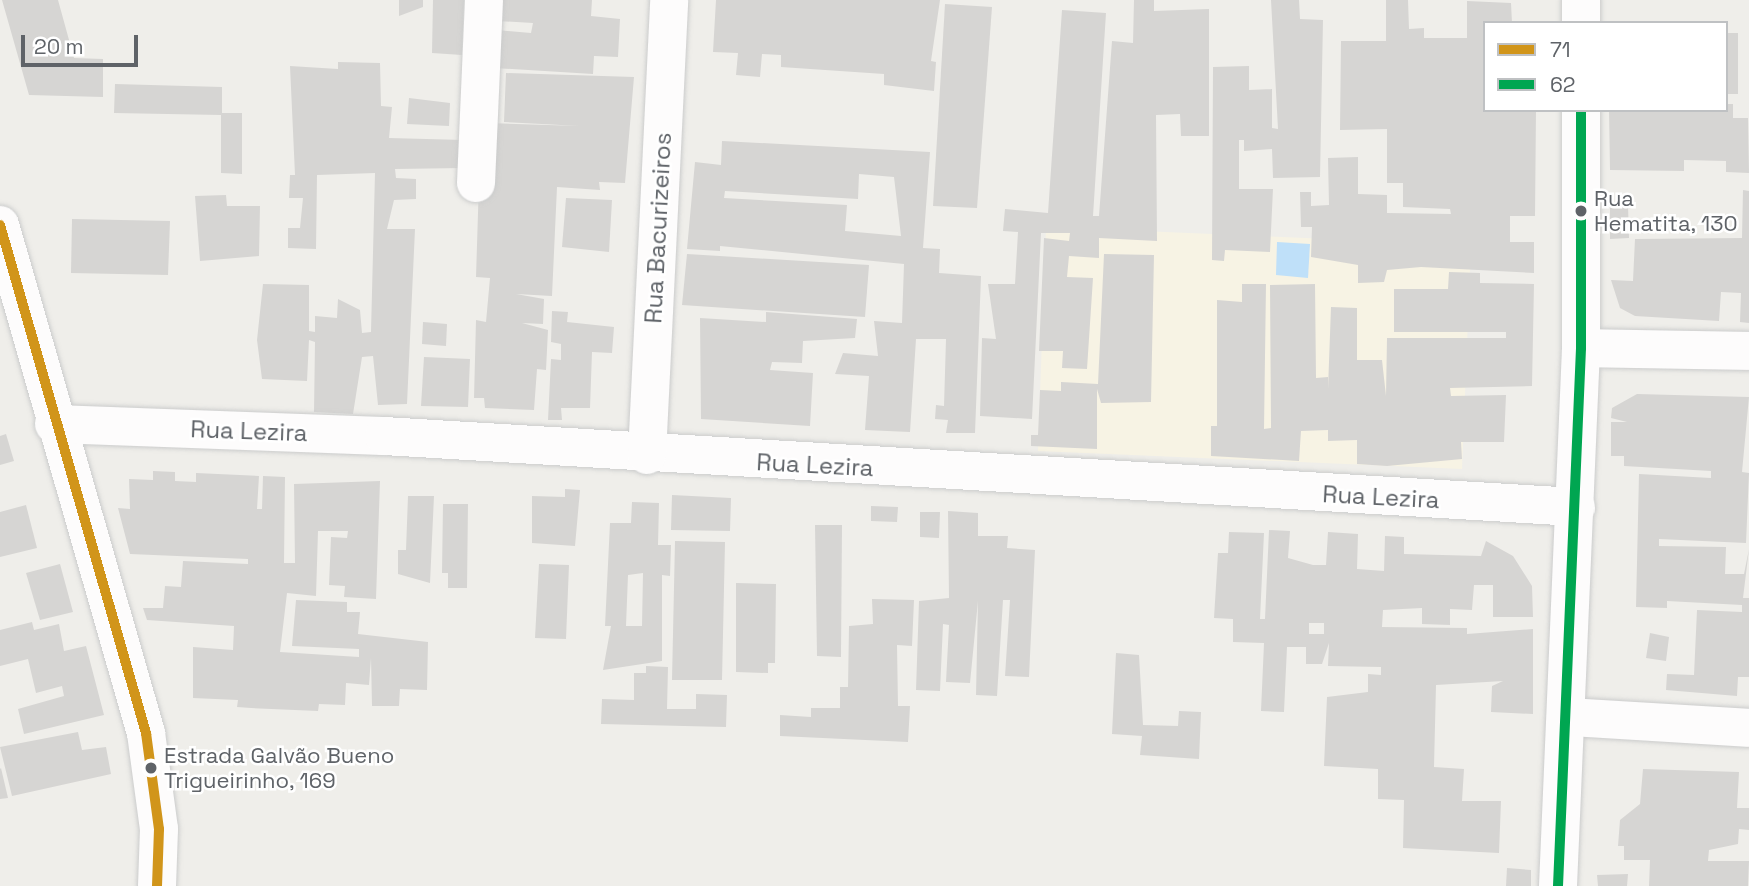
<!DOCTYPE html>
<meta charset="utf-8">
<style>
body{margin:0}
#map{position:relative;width:1749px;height:886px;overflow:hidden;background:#efeeea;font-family:"Space Grotesk",sans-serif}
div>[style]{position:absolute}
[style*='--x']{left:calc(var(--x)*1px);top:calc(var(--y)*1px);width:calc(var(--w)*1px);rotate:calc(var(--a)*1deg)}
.commercial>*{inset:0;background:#f7f3e4}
.water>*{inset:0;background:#bfe0f9}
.building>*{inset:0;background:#d6d5d3}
.roads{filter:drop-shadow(0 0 2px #cbcccc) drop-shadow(0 0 2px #cbcccc)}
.minor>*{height:38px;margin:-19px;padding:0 19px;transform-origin:19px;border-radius:19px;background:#fdfcfc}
.bus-1>*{height:10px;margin:-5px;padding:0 5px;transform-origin:5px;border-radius:5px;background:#d1951a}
.bus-2>*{height:10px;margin:-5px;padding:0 5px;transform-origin:5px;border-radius:5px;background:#00a651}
.dots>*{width:19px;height:19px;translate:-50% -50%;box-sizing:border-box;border:4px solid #fff;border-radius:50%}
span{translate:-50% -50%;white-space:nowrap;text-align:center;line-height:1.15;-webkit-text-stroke:5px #fff;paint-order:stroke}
.bus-label{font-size:22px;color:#5f6368}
.left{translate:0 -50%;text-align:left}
.street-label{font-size:24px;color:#5f6368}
.legend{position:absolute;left:1483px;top:21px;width:245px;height:91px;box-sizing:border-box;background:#fff;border:2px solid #bfc1c3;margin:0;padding:9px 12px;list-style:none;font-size:21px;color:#5f6368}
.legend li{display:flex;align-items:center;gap:14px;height:35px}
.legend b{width:35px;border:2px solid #bfc1c3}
.scale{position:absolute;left:21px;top:35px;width:117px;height:32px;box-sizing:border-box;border:4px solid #5f6368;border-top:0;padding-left:9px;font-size:21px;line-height:24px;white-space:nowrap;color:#5f6368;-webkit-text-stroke:5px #fff;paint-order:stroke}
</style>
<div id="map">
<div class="commercial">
<div style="clip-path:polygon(1046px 227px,1471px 245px,1462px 469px,1038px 451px)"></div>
</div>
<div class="water">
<div style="clip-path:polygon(1277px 242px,1310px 244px,1308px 278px,1276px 275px)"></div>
</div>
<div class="building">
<div style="clip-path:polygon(2px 0,58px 0,74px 58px,103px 59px,103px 97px,29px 95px)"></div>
<div style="clip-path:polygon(399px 0,423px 0,423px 7px,399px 16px)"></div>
<div style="clip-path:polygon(433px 0,464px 0,462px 55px,432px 53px)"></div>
<div style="clip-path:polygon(499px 0,592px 0,591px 16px,620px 19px,618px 57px,594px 56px,593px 74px,494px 68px,497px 30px,531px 33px,533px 23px,497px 21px)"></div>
<div style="clip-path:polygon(716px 0,940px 0,931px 61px,936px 62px,934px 91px,884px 85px,884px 74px,781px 67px,781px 55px,762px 54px,760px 77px,736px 75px,738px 53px,713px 52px)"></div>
<div style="clip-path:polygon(1134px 0,1154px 0,1154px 11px,1209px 9px,1209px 136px,1181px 136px,1180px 114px,1156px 115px,1157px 241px,1099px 238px,1099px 258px,1069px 256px,1067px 277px,1093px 278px,1087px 369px,1062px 368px,1063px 351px,1039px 351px,1044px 238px,1069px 241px,1070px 233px,1041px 233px,1032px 419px,980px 416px,982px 338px,996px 339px,988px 284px,1015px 284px,1018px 232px,1003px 231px,1005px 209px,1048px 213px,1062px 10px,1106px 13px,1093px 216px,1099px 216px,1112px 41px,1133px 43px)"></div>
<div style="clip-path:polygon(1271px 0,1299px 0,1300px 19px,1323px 20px,1320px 177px,1273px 178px,1272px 149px,1244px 151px,1244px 140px,1239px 140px,1239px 189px,1273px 189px,1270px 252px,1225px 250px,1224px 261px,1212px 260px,1213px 67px,1249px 66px,1249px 90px,1272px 89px,1272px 128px,1278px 129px)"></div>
<div style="clip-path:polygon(1386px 0,1408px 0,1409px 29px,1424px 28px,1424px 38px,1467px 38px,1467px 1px,1511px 3px,1512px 23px,1485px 23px,1485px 110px,1536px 110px,1535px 216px,1510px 216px,1510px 242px,1534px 242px,1534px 273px,1421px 267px,1387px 270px,1384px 282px,1358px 283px,1358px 265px,1311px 257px,1312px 227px,1301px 227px,1300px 192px,1311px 192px,1311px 206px,1329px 205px,1328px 158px,1358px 157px,1358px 194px,1387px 195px,1387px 213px,1451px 214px,1450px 209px,1403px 207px,1403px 183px,1387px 183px,1387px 129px,1340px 130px,1341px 41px,1386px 41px)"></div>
<div style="clip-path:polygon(945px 4px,992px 7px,977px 208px,933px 206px)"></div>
<div style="clip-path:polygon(1726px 33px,1738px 33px,1738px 94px,1726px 94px)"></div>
<div style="clip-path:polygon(338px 62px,380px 63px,381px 106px,392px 107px,389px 138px,464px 140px,463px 168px,395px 169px,396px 178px,416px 179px,416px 199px,394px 200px,387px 229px,415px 229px,407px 404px,378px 405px,373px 356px,362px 357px,353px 414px,314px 412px,315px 342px,309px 340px,307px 381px,262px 379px,257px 340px,263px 284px,309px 285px,309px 331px,315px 332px,315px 316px,337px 318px,338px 299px,360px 310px,362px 333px,371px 332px,375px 173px,317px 175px,316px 249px,288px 248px,288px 228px,300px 228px,303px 198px,289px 198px,290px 175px,295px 175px,290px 66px,338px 69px)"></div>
<div style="clip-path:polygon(506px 73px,634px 77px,625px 183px,599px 182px,600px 190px,557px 187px,552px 296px,516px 294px,544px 299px,543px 324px,522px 323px,548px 330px,546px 370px,537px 369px,534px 410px,485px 408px,484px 398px,474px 398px,476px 320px,486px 322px,490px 278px,476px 277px,479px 181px,489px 123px,580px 126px,504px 122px)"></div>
<div style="clip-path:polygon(115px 84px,222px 87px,222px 113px,242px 113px,242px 174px,221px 173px,221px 115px,114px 113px)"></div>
<div style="clip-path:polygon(409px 98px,450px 103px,449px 126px,407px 124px)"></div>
<div style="clip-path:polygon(1726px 104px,1733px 104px,1733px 118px,1748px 118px,1749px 173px,1726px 172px,1726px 161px,1684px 160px,1684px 171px,1610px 170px,1609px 110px,1726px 110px)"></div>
<div style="clip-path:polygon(evenodd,722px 141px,930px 152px,923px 248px,940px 249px,939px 273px,981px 276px,975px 433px,946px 433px,948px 420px,935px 419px,936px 405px,944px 406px,946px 339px,916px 339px,910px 432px,865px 430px,869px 376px,835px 374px,843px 353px,878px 356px,874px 321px,902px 323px,904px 264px,720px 246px,720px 251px,687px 249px,695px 162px,721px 165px,722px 141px,859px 174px,894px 177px,901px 236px,845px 231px,847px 205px,724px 198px,725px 191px,858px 199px,859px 174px)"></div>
<div style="clip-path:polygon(1743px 190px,1749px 191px,1749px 323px,1740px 322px,1741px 293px,1721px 292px,1719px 321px,1635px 316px,1620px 308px,1611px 280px,1633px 281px,1635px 239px,1742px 238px)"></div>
<div style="clip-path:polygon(226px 195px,227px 206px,260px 206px,259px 256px,200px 261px,195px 196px)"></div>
<div style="clip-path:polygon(566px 198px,612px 200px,609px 252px,562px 247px)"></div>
<div style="clip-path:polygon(1610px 206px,1628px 206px,1629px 238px,1610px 239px)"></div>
<div style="clip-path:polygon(72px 219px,170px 221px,168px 275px,71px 273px)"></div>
<div style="clip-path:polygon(687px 254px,869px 265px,865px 317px,682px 305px)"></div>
<div style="clip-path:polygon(1104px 254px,1154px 255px,1151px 402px,1101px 403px,1097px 389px,1097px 449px,1031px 446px,1031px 435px,1038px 435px,1040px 390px,1061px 391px,1061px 382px,1098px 384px)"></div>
<div style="clip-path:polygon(1449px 272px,1480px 273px,1480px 283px,1534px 284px,1532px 386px,1450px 388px,1451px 396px,1506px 395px,1504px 442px,1461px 442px,1462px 459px,1387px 466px,1357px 464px,1357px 440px,1328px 441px,1328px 430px,1301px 431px,1299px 461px,1211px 456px,1211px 426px,1217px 426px,1217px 300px,1242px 302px,1242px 284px,1266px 284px,1264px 429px,1271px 428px,1270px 285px,1315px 284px,1316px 378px,1328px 377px,1328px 389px,1331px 307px,1357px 308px,1357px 360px,1382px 360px,1386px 396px,1387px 338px,1506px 338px,1506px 332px,1394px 332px,1394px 289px,1448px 289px)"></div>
<div style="clip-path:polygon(552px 311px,568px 312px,567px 322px,614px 327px,612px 353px,592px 352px,590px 408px,561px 408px,562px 420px,548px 420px,551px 359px,561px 360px,561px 344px,551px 342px)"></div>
<div style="clip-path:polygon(766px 312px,857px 319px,855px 338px,803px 341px,802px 363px,772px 362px,770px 370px,813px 373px,810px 426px,701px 419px,700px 318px,766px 322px)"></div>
<div style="clip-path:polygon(423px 322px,447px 324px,446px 346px,422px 344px)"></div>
<div style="clip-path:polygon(424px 357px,470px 359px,468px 407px,421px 406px)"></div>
<div style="clip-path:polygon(1637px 394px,1749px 397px,1742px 472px,1749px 473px,1746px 543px,1659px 539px,1659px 546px,1726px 547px,1725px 574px,1744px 574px,1749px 549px,1743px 598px,1749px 598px,1749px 677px,1738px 677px,1737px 696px,1666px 690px,1667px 674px,1694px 675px,1697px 610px,1742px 612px,1742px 605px,1667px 601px,1667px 608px,1636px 607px,1639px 474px,1711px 478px,1711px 471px,1624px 466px,1624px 456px,1611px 456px,1611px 422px,1627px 422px,1611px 418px,1612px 408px)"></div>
<div style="clip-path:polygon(6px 434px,14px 461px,0 465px,0 436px)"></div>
<div style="clip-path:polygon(153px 471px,175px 472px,175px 481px,196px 482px,196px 473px,259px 476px,257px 509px,262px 509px,263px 476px,285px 477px,284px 563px,295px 563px,294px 484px,380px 481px,376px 599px,344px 597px,345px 586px,329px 585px,331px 537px,347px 538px,348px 531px,318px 531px,316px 596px,287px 593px,280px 652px,359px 657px,359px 649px,292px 646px,296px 600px,347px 602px,347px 612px,360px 612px,358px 634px,428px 642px,427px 690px,400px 689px,399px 706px,372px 706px,371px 658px,369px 685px,346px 683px,345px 705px,319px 704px,318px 711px,251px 708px,237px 707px,238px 700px,193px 698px,193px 647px,233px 650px,234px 626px,147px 620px,143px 608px,163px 608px,165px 586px,181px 587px,183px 561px,248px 564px,248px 559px,130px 554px,118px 508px,130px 509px,129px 479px,153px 480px)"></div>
<div style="clip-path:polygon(565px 489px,580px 490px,575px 546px,532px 543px,532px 496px,565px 497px)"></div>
<div style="clip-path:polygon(672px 495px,731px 498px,730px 531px,671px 530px)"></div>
<div style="clip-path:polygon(408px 496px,434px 496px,430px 583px,398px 574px,398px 550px,406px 550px)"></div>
<div style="clip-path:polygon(evenodd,632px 502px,659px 503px,658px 545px,671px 545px,670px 576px,662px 575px,662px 661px,603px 670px,611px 626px,605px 626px,610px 523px,631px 523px,632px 502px,643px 573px,642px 626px,626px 626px,628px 575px,643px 573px)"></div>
<div style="clip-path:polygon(443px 504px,468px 504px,467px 588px,448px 588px,448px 573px,442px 573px)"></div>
<div style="clip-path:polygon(26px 505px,37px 548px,0 557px,0 512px)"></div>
<div style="clip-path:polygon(871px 506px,898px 507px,897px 522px,871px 521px)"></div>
<div style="clip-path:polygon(948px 511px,978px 513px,978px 536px,1008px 536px,1007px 548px,1035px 550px,1029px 677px,1005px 676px,1010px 600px,1003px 600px,997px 696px,976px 695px,978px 601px,970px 683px,946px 682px,949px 625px,943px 624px,940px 691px,916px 690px,919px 601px,949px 598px)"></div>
<div style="clip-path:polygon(920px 512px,940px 512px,939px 538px,920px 537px)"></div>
<div style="clip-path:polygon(815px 525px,842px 525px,841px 657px,817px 656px)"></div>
<div style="clip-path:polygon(evenodd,1269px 530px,1290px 531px,1288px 558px,1313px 565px,1326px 565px,1328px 532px,1358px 534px,1357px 569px,1384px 571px,1385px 536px,1404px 537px,1404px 554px,1481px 556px,1486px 541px,1513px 556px,1532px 586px,1533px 617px,1493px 617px,1493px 585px,1474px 585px,1472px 610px,1450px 609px,1450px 625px,1422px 624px,1422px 608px,1383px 610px,1382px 627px,1467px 628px,1467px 634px,1533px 629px,1533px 714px,1491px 712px,1492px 686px,1503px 681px,1436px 685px,1434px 767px,1464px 769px,1462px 801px,1501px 801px,1499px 853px,1403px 848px,1404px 800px,1378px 799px,1378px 769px,1324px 766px,1327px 697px,1368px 692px,1368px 674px,1381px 675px,1381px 667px,1328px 666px,1329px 643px,1322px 664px,1306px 664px,1306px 647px,1287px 647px,1284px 712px,1261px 711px,1264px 643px,1233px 642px,1233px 619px,1214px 618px,1218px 553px,1228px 553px,1229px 532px,1264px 533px,1260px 619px,1265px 619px,1269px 530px,1309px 623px,1324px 623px,1324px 634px,1309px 634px,1309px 623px)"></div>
<div style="clip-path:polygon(675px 541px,725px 542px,722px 680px,672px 680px)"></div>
<div style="clip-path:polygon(60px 564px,73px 612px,40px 620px,26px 573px)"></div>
<div style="clip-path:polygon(539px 564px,569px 565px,566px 639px,535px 638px)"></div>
<div style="clip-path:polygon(736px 583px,776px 584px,775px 663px,768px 663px,768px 673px,736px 672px)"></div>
<div style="clip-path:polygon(872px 599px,914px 600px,912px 646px,897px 645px,898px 706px,910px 706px,908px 742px,780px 736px,780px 715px,811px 717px,811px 708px,840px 708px,840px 687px,848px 687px,849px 626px,873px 624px)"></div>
<div style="clip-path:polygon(32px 622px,34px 630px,59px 624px,64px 651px,86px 646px,104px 715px,24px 734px,18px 709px,64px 696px,62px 686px,36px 693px,28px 659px,0 666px,0 630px)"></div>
<div style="clip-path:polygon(1650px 633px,1669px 637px,1666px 661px,1646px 658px)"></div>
<div style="clip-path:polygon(1116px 653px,1139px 655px,1143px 725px,1178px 726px,1179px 711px,1201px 712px,1199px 759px,1140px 755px,1142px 736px,1112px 734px)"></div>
<div style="clip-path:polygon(646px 666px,668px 667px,667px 709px,696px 709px,696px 694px,727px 695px,726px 727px,601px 724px,602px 699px,634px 700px,634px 673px,646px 673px)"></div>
<div style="clip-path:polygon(78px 732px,82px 750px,106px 747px,111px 774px,12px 796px,0 747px)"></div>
<div style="clip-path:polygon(1px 768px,8px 798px,0 799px,0 769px)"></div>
<div style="clip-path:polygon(1643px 769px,1739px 772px,1737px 808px,1749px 808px,1749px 830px,1739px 829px,1738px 844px,1709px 850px,1708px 861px,1749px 861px,1748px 886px,1649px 886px,1650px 860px,1624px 860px,1624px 846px,1618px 846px,1620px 820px,1640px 804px)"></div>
<div style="clip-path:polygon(1507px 868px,1531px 870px,1531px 886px,1506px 886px)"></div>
<div style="clip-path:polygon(1628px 874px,1627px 886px,1598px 886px,1597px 875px)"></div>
</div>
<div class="roads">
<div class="minor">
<div style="--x:1581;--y:0;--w:23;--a:90"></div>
<div style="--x:476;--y:183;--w:183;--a:-87.5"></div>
<div style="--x:0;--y:225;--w:529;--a:73.97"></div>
<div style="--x:146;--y:733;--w:97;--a:82.3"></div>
<div style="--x:159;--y:829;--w:57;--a:92"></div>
<div style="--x:1581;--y:348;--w:168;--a:1"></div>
<div style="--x:54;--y:424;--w:330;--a:2.1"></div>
<div style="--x:384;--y:436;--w:1194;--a:3.41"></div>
<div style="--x:647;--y:455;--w:456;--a:-87.2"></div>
<div style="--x:1570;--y:717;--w:179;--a:3.5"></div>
<div style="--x:1558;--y:886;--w:538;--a:-87.55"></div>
<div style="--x:1581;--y:348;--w:238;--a:-90"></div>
</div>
</div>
<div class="bus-1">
<div style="--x:0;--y:225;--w:529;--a:73.97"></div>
<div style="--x:146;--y:733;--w:97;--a:82.3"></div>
<div style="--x:159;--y:829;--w:57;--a:92"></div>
</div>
<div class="bus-2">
<div style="--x:1558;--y:886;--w:538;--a:-87.55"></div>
<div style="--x:1581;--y:348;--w:238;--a:-90"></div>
</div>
<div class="dots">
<div style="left:1581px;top:211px;background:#5f6368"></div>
<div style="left:151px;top:768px;background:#5f6368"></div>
</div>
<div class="bus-label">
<span class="left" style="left:1594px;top:211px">Rua<br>Hematita, 130</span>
<span class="left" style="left:164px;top:768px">Estrada Galvão Bueno<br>Trigueirinho, 169</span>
</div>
<div class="street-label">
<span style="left:658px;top:228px;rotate:-87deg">Rua Bacurizeiros</span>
<span style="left:249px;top:431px;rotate:2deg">Rua Lezira</span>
<span style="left:815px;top:465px;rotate:3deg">Rua Lezira</span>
<span style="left:1381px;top:497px;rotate:3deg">Rua Lezira</span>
</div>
<ul class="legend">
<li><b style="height:9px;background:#d1951a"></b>71</li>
<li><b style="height:9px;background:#00a651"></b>62</li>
</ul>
<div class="scale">20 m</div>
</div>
